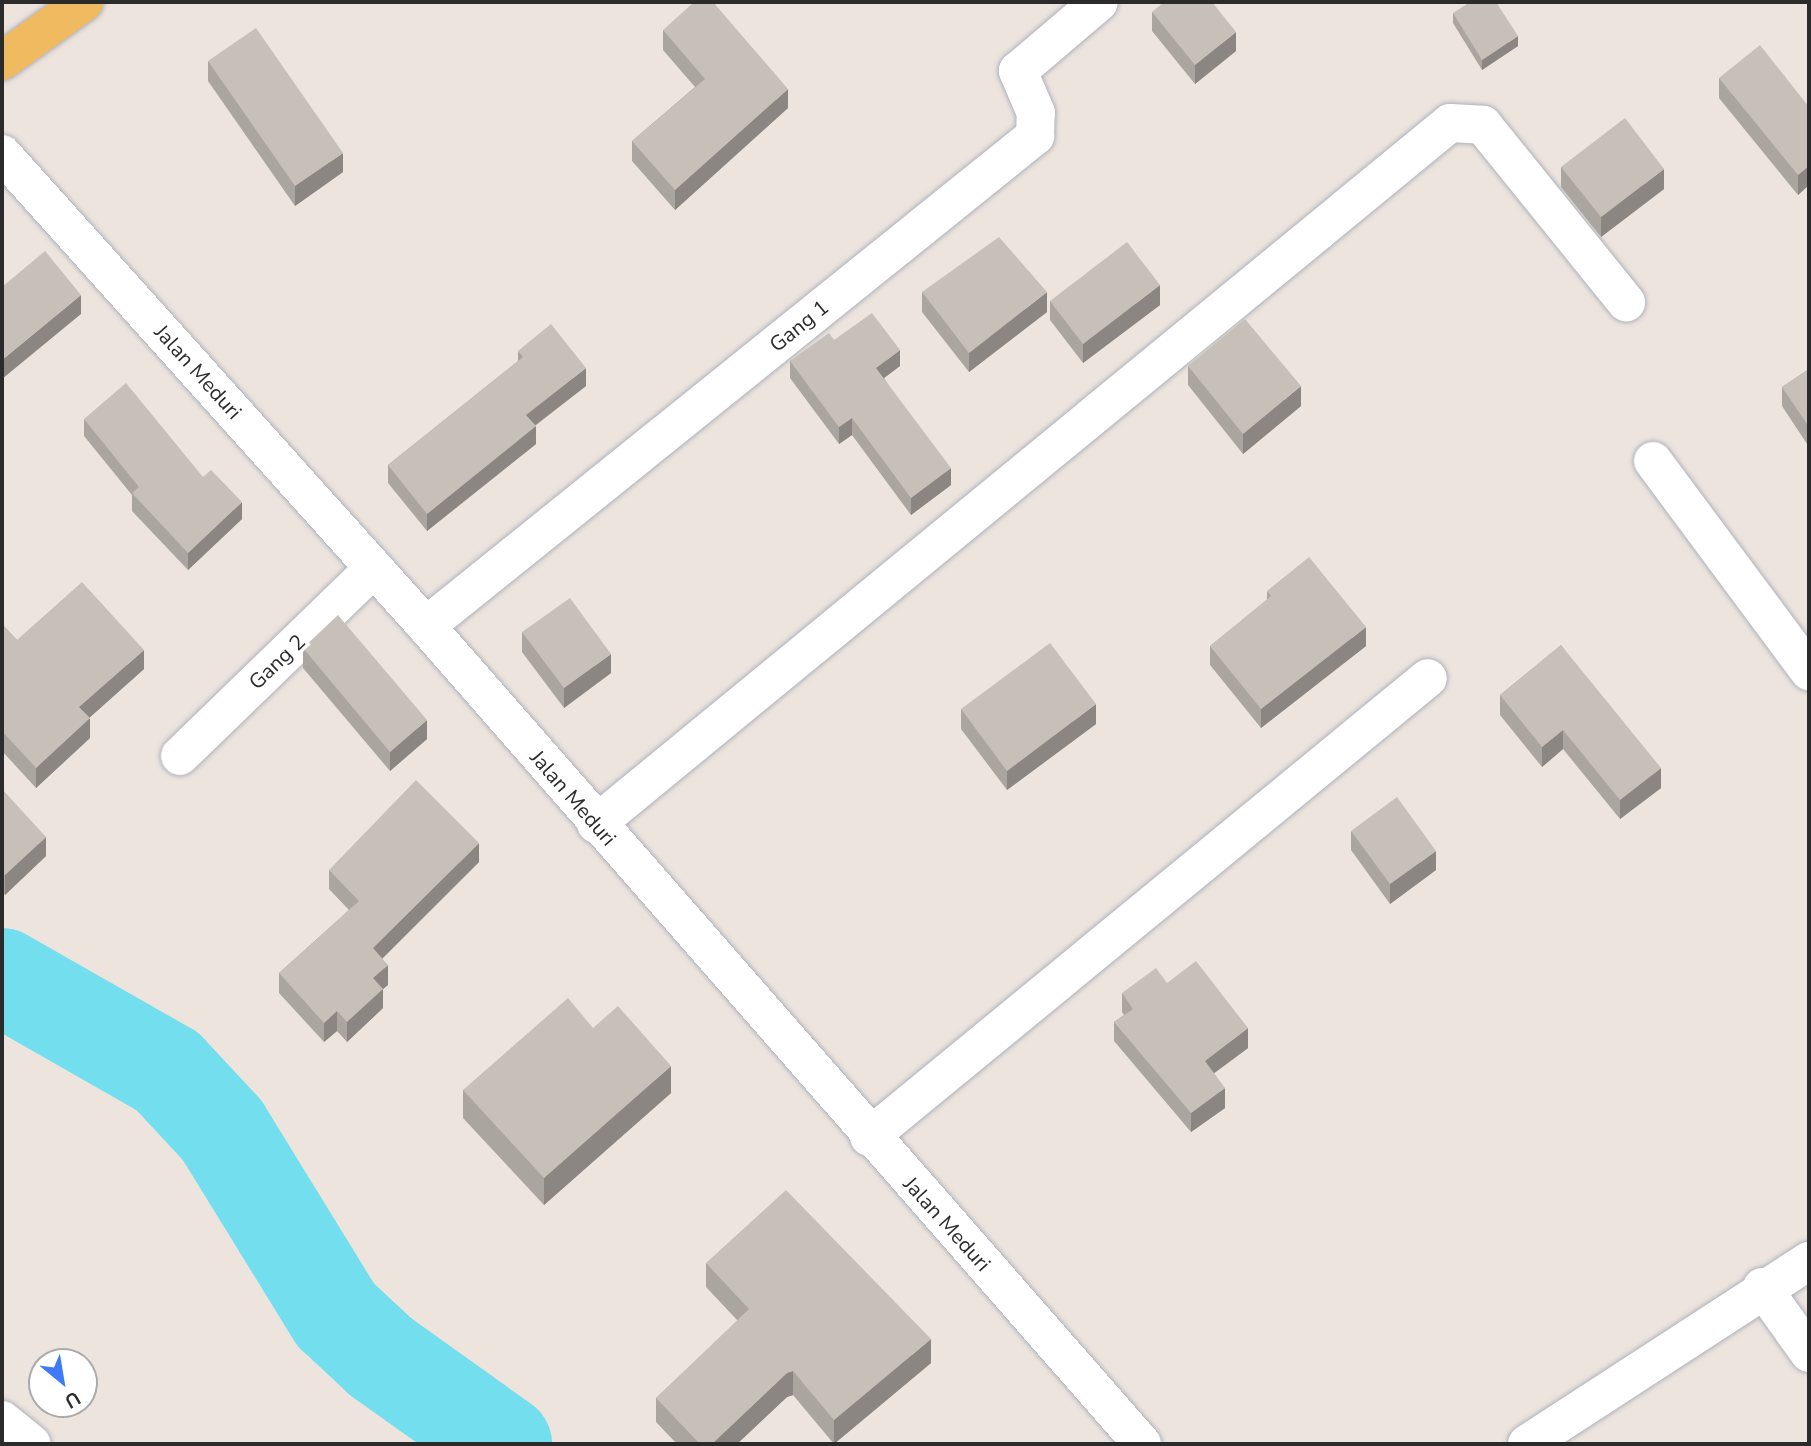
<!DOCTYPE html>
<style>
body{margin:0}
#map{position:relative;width:1811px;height:1446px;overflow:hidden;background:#ede4de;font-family:"Nunito Sans",sans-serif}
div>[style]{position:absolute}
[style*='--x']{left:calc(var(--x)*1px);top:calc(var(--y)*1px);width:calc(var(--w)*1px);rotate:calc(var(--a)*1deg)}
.river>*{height:98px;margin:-49px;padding:0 49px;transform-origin:49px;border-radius:49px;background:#72deee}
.roads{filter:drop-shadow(0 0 2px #aeb2bb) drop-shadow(0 0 2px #aeb2bb)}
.minor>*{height:38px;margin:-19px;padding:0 19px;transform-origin:19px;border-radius:19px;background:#fff}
.major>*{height:38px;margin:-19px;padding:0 19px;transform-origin:19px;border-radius:19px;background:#f0bb60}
.wall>*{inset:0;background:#aaa59f}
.shaded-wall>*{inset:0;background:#8b8682}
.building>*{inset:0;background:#c6c0b9}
span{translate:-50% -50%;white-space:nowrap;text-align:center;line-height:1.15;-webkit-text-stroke:7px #fff;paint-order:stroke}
.street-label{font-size:21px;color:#2b2b2b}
.frame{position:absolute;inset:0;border:4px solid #2b2b2b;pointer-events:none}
.north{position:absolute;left:28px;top:1348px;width:70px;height:70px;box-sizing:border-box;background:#fff;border:2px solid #aaa;border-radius:50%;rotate:150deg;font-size:19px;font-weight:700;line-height:28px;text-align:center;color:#2b2b2b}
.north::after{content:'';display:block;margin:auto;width:24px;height:32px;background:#3f7bf9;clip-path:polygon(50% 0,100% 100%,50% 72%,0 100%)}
</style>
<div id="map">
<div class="river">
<div style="--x:2;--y:977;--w:190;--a:29.7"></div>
<div style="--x:167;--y:1071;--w:81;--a:47"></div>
<div style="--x:222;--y:1130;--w:217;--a:58.4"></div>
<div style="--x:336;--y:1315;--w:62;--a:43"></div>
<div style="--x:381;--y:1357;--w:150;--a:35.5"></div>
</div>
<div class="roads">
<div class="minor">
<div style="--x:2;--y:154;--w:634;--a:48.07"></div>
<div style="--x:426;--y:626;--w:1087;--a:48.8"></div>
<div style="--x:1653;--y:461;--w:262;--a:53.4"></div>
<div style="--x:426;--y:626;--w:782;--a:-38.82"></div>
<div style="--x:1035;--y:136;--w:23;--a:-88"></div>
<div style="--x:1036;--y:113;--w:46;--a:-113.2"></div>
<div style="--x:1018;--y:71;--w:106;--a:-40.4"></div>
<div style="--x:180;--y:756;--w:270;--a:-44.1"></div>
<div style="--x:596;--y:824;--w:1105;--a:-39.38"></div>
<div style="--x:1450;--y:123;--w:33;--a:3"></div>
<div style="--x:1483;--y:125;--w:228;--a:51.1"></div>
<div style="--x:869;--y:1137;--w:723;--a:-39.39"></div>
<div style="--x:1762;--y:1287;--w:81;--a:54.5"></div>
<div style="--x:2;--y:1420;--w:38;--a:39"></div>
<div style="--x:1527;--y:1444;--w:336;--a:-33"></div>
</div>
<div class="major">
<div style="--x:2;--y:61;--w:101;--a:-35.7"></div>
</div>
</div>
<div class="wall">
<div style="clip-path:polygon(1152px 12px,1236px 51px,1195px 84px,1152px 31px)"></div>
<div style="clip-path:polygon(1453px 13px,1518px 46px,1482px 70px,1453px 23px)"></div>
<div style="clip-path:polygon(663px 30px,788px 108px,675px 210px,632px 161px,632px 141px,695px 87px,663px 50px)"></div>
<div style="clip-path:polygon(208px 61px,343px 172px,295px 206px,208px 81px)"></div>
<div style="clip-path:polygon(1719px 78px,1809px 107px,1809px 185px,1798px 195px,1719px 98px)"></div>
<div style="clip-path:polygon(1561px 167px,1664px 189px,1601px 237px,1561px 187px)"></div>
<div style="clip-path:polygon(922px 292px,1047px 312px,969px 372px,922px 312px)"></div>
<div style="clip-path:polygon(1050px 301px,1160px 305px,1083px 363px,1050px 320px)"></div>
<div style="clip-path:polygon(834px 340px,900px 366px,884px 378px,951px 485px,911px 515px,852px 435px,839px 444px,790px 378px,790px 361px)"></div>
<div style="clip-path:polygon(518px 351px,586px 386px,535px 426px,536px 444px,427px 531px,388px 483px,388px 465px,518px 361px)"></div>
<div style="clip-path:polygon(1188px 366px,1301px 406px,1243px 454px,1188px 385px)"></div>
<div style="clip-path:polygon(1809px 369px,1809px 447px,1782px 406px,1782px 387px)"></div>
<div style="clip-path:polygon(84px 419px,203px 477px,242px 519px,188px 570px,132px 511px,132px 495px,84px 436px)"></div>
<div style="clip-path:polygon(1267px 591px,1366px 646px,1261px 728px,1210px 665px,1210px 646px,1267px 600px)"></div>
<div style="clip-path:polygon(2px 624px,17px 640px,144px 669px,89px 718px,90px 738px,36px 788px,2px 751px)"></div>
<div style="clip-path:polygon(522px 632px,611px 673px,564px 708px,522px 652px)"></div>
<div style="clip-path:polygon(1561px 645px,1661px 788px,1620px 819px,1563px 749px,1542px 767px,1500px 715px,1500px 695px)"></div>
<div style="clip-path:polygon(303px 648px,427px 739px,390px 771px,303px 668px)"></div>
<div style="clip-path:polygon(961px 709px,1096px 724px,1007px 790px,961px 729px)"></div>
<div style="clip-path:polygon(2px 789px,46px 856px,5px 895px,2px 892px)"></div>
<div style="clip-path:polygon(1351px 831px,1436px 870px,1390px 904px,1351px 850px)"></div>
<div style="clip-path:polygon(479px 862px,382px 958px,388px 985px,383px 989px,383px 1008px,347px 1042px,337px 1031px,324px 1042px,279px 993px,279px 973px,349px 910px,329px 889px,329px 870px)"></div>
<div style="clip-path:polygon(1122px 993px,1248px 1048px,1214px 1073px,1225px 1108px,1191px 1132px,1114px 1041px,1114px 1022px,1124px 1015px,1122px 1012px)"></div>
<div style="clip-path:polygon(593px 1028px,671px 1093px,544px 1205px,463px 1118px,463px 1090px)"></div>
<div style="clip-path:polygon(706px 1263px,931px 1363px,834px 1444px,793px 1395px,787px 1397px,737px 1444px,677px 1444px,656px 1422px,656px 1398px,738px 1321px,706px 1287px)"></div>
</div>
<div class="shaded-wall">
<div style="clip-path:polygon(1236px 32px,1236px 51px,1195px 84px,1195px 65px)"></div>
<div style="clip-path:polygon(1518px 36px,1518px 46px,1482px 70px,1482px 60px)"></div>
<div style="clip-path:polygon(788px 89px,788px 108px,675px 210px,675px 190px)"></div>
<div style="clip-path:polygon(343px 153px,343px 172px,295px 206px,295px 186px)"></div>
<div style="clip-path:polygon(1809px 166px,1809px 185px,1798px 195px,1798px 175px)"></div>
<div style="clip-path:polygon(1664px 169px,1664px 189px,1601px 237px,1601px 217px)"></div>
<div style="clip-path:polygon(1160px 285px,1160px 305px,1083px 363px,1083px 344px)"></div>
<div style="clip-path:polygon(1047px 292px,1047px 312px,969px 372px,969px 353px)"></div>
<div style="clip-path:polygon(81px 295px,81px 314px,2px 379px,2px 360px)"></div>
<div style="clip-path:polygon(900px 350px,900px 366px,876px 384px,876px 368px)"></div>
<div style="clip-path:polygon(586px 368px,586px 386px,526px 432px,526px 415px)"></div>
<div style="clip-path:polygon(1301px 386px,1301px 406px,1243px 454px,1243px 434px)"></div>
<div style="clip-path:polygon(852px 418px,852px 435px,839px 444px,839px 427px)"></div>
<div style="clip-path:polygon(536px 426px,536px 444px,427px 531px,427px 514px)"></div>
<div style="clip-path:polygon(951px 468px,951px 485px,911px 515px,911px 498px)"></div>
<div style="clip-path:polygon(242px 502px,242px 519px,188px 570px,188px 553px)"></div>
<div style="clip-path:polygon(1366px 627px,1366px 646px,1261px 728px,1261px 709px)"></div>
<div style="clip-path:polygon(144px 650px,144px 669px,79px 727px,79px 707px)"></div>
<div style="clip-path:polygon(611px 654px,611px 673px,564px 708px,564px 688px)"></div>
<div style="clip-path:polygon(1096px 704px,1096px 724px,1007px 790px,1007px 771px)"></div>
<div style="clip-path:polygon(90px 718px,90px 738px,36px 788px,36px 768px)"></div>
<div style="clip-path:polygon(427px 720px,427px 739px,390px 771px,390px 752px)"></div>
<div style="clip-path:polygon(1563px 730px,1563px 749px,1542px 767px,1542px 747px)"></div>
<div style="clip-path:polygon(1661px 768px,1661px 788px,1620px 819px,1620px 800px)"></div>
<div style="clip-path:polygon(46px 837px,46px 856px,5px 895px,5px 875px)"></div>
<div style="clip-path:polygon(479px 843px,479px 862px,373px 968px,373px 948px)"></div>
<div style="clip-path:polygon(1436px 851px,1436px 870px,1390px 904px,1390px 884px)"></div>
<div style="clip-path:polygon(388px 965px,388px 985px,383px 989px,383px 1008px,347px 1042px,347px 1022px,373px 978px)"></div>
<div style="clip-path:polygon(337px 1011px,337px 1031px,324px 1042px,324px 1023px)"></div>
<div style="clip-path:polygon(1248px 1028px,1248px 1048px,1205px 1080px,1205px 1061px)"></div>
<div style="clip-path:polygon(671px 1066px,671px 1093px,544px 1205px,544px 1178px)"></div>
<div style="clip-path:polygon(1225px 1088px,1225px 1108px,1191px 1132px,1191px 1113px)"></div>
<div style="clip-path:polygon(931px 1339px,931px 1363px,834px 1444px,834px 1420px)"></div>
<div style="clip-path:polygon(793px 1371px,793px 1395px,787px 1397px,737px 1444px,712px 1444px,787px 1373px)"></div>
</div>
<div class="building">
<div style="clip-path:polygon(694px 2px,713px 2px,788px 89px,675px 190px,632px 141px,705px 79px,663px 30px)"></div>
<div style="clip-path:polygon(1164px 2px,1212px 2px,1236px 32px,1195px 65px,1152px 12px)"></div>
<div style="clip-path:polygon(1470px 2px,1496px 2px,1518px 36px,1482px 60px,1453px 13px)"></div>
<div style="clip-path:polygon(256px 28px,343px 153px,295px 186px,208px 61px)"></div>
<div style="clip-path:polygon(1760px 45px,1809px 107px,1809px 166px,1798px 175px,1719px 78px)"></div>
<div style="clip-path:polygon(1625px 118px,1664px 169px,1601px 217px,1561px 167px)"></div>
<div style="clip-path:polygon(999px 237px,1047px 292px,969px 353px,922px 292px)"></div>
<div style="clip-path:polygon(1127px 242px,1160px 285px,1083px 344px,1050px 301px)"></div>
<div style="clip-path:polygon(45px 251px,81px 295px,2px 360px,2px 287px)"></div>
<div style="clip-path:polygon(872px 313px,900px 350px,876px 368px,951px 468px,911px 498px,852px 418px,839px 427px,790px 361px,829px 333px,834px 340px)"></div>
<div style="clip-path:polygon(1245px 319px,1301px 386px,1243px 434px,1188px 366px)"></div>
<div style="clip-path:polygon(551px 324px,586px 368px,526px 415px,536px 426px,427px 514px,388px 465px,523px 357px,518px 351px)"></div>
<div style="clip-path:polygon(1809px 369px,1809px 427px,1782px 387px)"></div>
<div style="clip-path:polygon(126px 383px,203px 477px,211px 470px,242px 502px,188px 553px,132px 493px,139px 487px,84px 419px)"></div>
<div style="clip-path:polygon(1309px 557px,1366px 627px,1261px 709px,1210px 646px,1271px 596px,1267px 591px)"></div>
<div style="clip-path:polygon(82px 582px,144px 650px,79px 707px,90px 718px,36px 768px,2px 731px,2px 624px,17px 640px)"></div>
<div style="clip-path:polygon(570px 598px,611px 654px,564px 688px,522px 632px)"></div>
<div style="clip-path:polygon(338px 615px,427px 720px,390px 752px,303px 648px)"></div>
<div style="clip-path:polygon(1050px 643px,1096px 704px,1007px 771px,961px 709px)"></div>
<div style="clip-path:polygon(1561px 645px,1661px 768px,1620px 800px,1563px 730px,1542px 747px,1500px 695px)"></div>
<div style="clip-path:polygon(416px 780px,479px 843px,373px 948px,388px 965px,373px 978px,383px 989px,347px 1022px,337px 1011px,324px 1023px,279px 973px,359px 901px,329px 870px)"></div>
<div style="clip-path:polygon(2px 789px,46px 837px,5px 875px,2px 872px)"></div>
<div style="clip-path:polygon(1397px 797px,1436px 851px,1390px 884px,1351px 831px)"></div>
<div style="clip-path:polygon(1196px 961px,1248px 1028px,1205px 1061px,1225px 1088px,1191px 1113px,1114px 1022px,1133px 1009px,1122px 993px,1156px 968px,1167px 983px)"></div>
<div style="clip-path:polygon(568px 998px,593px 1028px,618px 1006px,671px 1066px,544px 1178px,463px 1090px)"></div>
<div style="clip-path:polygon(786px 1190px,931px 1339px,834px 1420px,793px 1371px,787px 1373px,712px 1444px,700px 1444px,656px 1398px,749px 1309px,706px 1263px)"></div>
</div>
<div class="street-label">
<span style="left:799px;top:326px;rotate:-39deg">Gang 1</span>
<span style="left:198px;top:372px;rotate:48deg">Jalan Meduri</span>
<span style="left:277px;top:662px;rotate:-44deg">Gang 2</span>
<span style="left:573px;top:798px;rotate:49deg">Jalan Meduri</span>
<span style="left:947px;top:1224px;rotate:48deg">Jalan Meduri</span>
</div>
<div class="frame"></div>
<div class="north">U</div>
</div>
